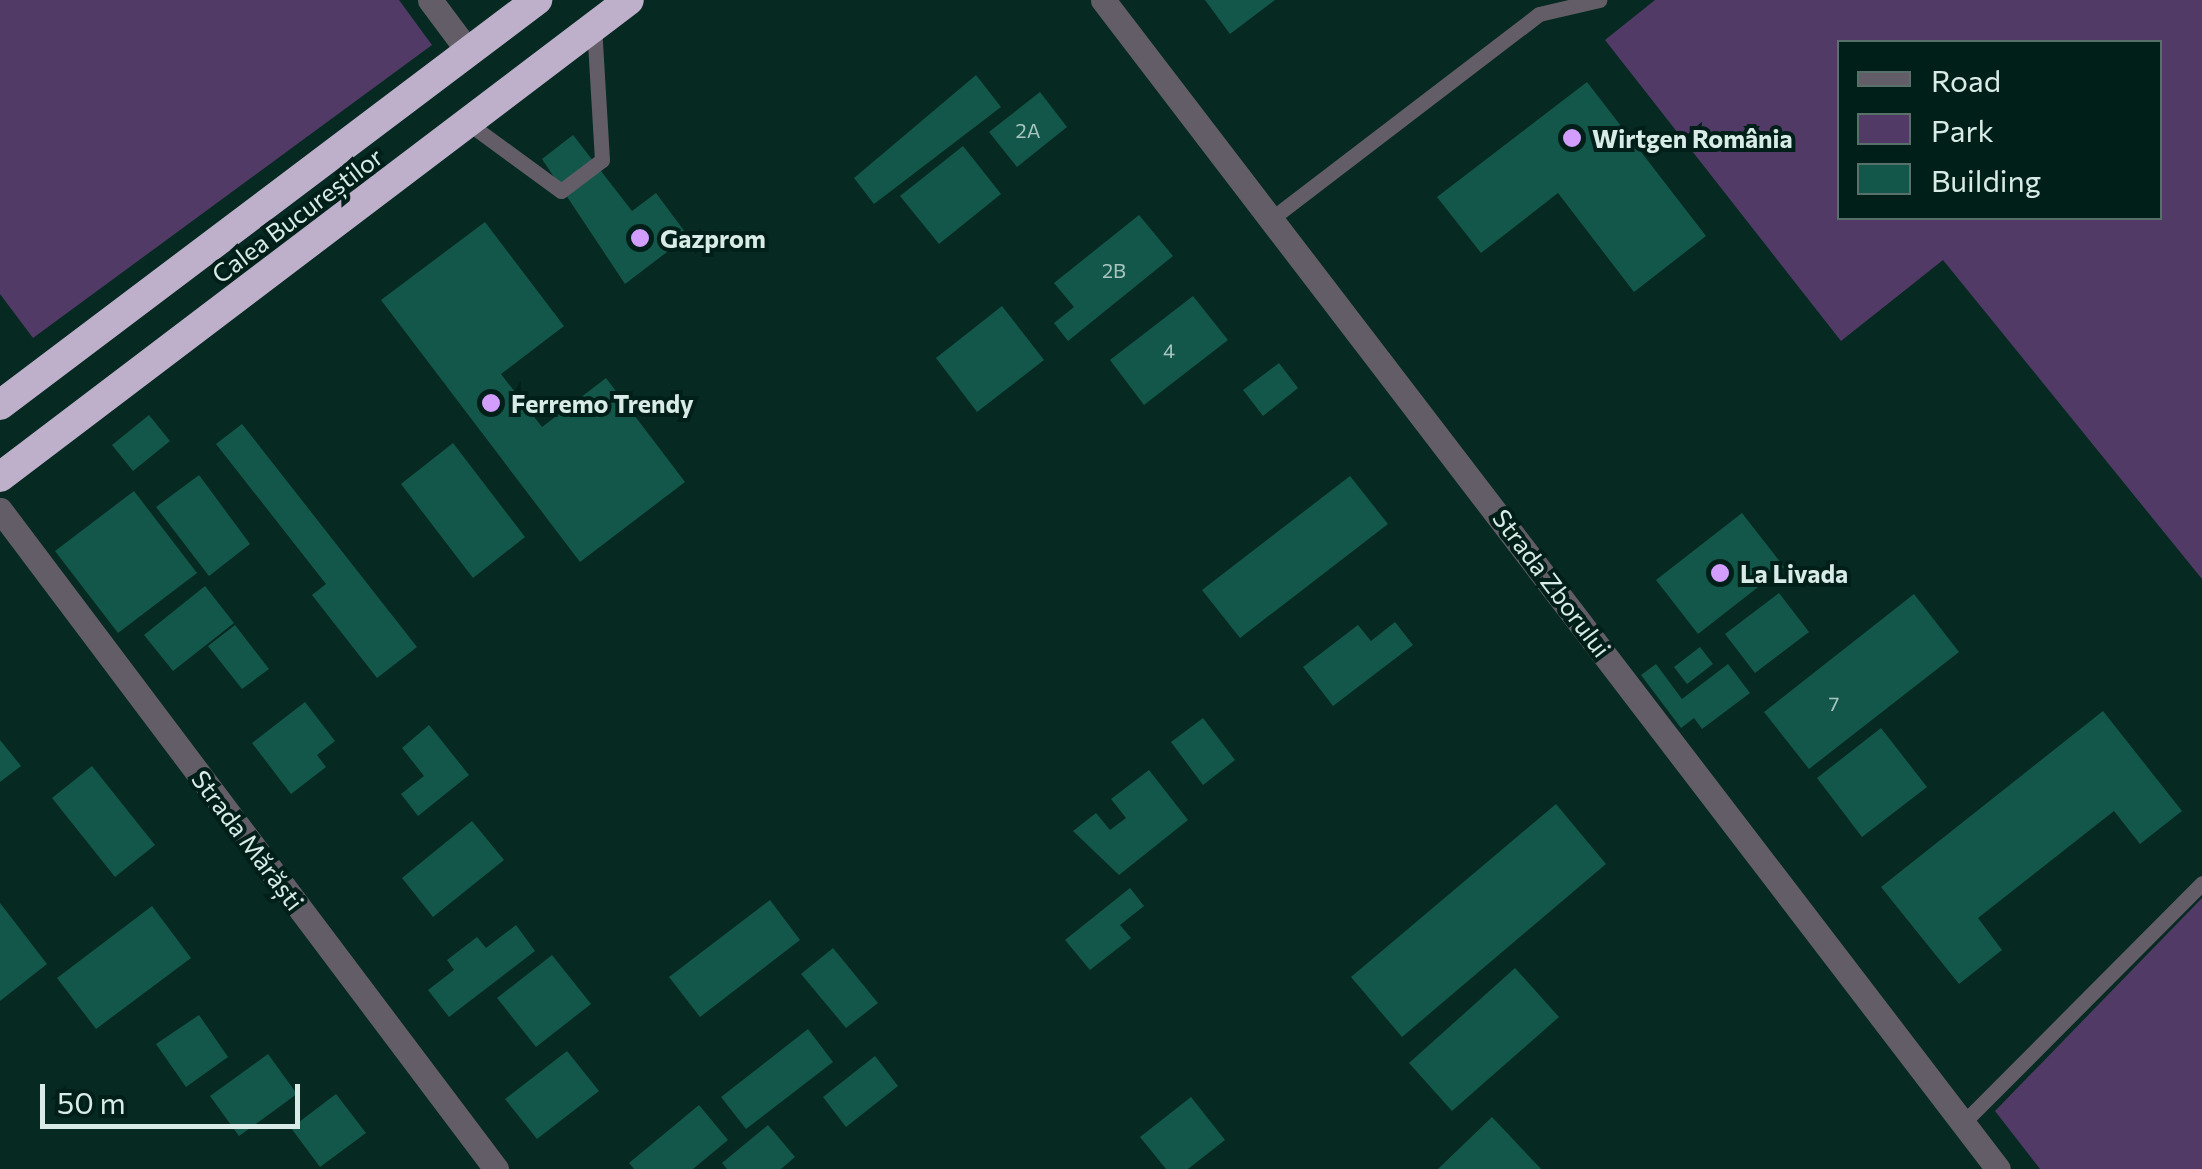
<!DOCTYPE html>
<meta charset="utf-8">
<style>
body{margin:0}
#map{position:relative;width:2202px;height:1169px;overflow:hidden;background:#062922;font-family:Commissioner,sans-serif}
div>[style]{position:absolute}
[style*='--x']{left:calc(var(--x)*1px);top:calc(var(--y)*1px);width:calc(var(--w)*1px);rotate:calc(var(--a)*1deg)}
.green>*{inset:0;background:#523a66}
.building>*{inset:0;background:#13574a}
.lane>*{height:15px;margin:-7.5px;padding:0 7.5px;transform-origin:7.5px;border-radius:7.5px;background:#635d68}
.street>*{height:25px;margin:-12.5px;padding:0 12.5px;transform-origin:12.5px;border-radius:12.5px;background:#635d68}
.highway>*{height:30px;margin:-15px;padding:0 15px;transform-origin:15px;border-radius:15px;background:#beb0cb}
.dots>*{width:28px;height:28px;translate:-50% -50%;box-sizing:border-box;border:5px solid #001f18;border-radius:50%}
span{translate:-50% -50%;white-space:nowrap;text-align:center;line-height:1.15;-webkit-text-stroke:8px #001f18;paint-order:stroke}
.number-label{font-size:20px;color:#a8c6bf}
.number-label span{-webkit-text-stroke-width:0}
.poi-label{font-size:25px;color:#d9ebe6;font-weight:700}
.left{translate:0 -50%;text-align:left}
.street-label{font-size:25px;color:#d9ebe6}
.legend{position:absolute;left:1837px;top:40px;width:325px;height:180px;box-sizing:border-box;background:#001f18;border:2px solid #57716a;margin:0;padding:12px 18px;list-style:none;font-size:30px;color:#d9ebe6}
.legend li{display:flex;align-items:center;gap:20px;height:50px}
.legend b{width:50px;border:2px solid #57716a}
.scale{position:absolute;left:40px;top:1084px;width:260px;height:45px;box-sizing:border-box;border:5px solid #d9ebe6;border-top:0;padding-left:12px;font-size:30px;line-height:35px;white-space:nowrap;color:#d9ebe6;-webkit-text-stroke:8px #001f18;paint-order:stroke}
</style>
<div id="map">
<div class="green">
<div style="clip-path:polygon(0 0,399px 0,432px 45px,33px 338px,0 294px)"></div>
<div style="clip-path:polygon(evenodd,1655px 0,2202px 0,2202px 579px,1943px 260px,1841px 341px,1605px 40px,1655px 0,1840px 42px,2160px 42px,2160px 218px,1840px 218px,1840px 42px)"></div>
<div style="clip-path:polygon(2202px 898px,2202px 1169px,2040px 1169px,1995px 1111px)"></div>
</div>
<div class="building">
<div style="clip-path:polygon(1205px 0,1275px 0,1230px 34px)"></div>
<div style="clip-path:polygon(976px 75px,1001px 107px,874px 204px,854px 178px)"></div>
<div style="clip-path:polygon(1587px 82px,1706px 236px,1634px 292px,1558px 193px,1481px 253px,1437px 197px)"></div>
<div style="clip-path:polygon(1040px 92px,1067px 127px,1017px 167px,989px 132px)"></div>
<div style="clip-path:polygon(573px 135px,632px 211px,656px 193px,688px 236px,625px 284px,542px 159px)"></div>
<div style="clip-path:polygon(963px 146px,1001px 194px,939px 244px,900px 196px)"></div>
<div style="clip-path:polygon(1139px 215px,1173px 256px,1068px 341px,1054px 323px,1074px 307px,1054px 283px)"></div>
<div style="clip-path:polygon(485px 222px,564px 326px,501px 374px,542px 427px,606px 378px,685px 482px,580px 562px,381px 300px)"></div>
<div style="clip-path:polygon(1193px 296px,1228px 340px,1144px 405px,1110px 360px)"></div>
<div style="clip-path:polygon(1002px 306px,1044px 360px,977px 412px,936px 358px)"></div>
<div style="clip-path:polygon(1279px 363px,1298px 388px,1263px 416px,1243px 390px)"></div>
<div style="clip-path:polygon(149px 415px,170px 441px,133px 471px,112px 445px)"></div>
<div style="clip-path:polygon(242px 424px,417px 647px,377px 678px,312px 595px,326px 584px,216px 444px)"></div>
<div style="clip-path:polygon(453px 443px,525px 537px,473px 578px,401px 484px)"></div>
<div style="clip-path:polygon(199px 475px,250px 544px,209px 576px,156px 507px)"></div>
<div style="clip-path:polygon(1350px 476px,1388px 524px,1240px 638px,1202px 590px)"></div>
<div style="clip-path:polygon(134px 491px,197px 573px,118px 633px,55px 551px)"></div>
<div style="clip-path:polygon(1742px 513px,1784px 567px,1698px 634px,1656px 580px)"></div>
<div style="clip-path:polygon(205px 586px,234px 623px,173px 671px,144px 635px)"></div>
<div style="clip-path:polygon(1779px 593px,1809px 632px,1755px 673px,1725px 634px)"></div>
<div style="clip-path:polygon(1914px 594px,1959px 652px,1809px 769px,1764px 712px)"></div>
<div style="clip-path:polygon(1395px 622px,1413px 645px,1333px 706px,1303px 667px,1358px 625px,1371px 641px)"></div>
<div style="clip-path:polygon(235px 625px,269px 669px,242px 689px,208px 646px)"></div>
<div style="clip-path:polygon(1700px 647px,1713px 664px,1687px 684px,1674px 667px)"></div>
<div style="clip-path:polygon(1656px 664px,1682px 699px,1728px 664px,1750px 693px,1702px 729px,1694px 718px,1681px 728px,1641px 675px)"></div>
<div style="clip-path:polygon(305px 702px,335px 741px,317px 755px,326px 767px,291px 794px,252px 743px)"></div>
<div style="clip-path:polygon(2103px 711px,2182px 811px,2140px 844px,2114px 811px,1978px 918px,2002px 950px,1959px 984px,1881px 887px)"></div>
<div style="clip-path:polygon(1203px 718px,1235px 760px,1203px 785px,1171px 742px)"></div>
<div style="clip-path:polygon(429px 725px,469px 775px,418px 816px,401px 794px,424px 776px,402px 748px)"></div>
<div style="clip-path:polygon(1881px 728px,1927px 787px,1862px 837px,1817px 778px)"></div>
<div style="clip-path:polygon(0 740px,21px 766px,0 782px)"></div>
<div style="clip-path:polygon(92px 766px,155px 845px,115px 877px,52px 798px)"></div>
<div style="clip-path:polygon(1149px 770px,1188px 820px,1119px 875px,1073px 831px,1096px 813px,1110px 830px,1126px 818px,1111px 799px)"></div>
<div style="clip-path:polygon(1556px 804px,1606px 864px,1402px 1037px,1351px 977px)"></div>
<div style="clip-path:polygon(472px 821px,504px 860px,433px 917px,402px 878px)"></div>
<div style="clip-path:polygon(1130px 888px,1144px 906px,1120px 925px,1131px 938px,1090px 970px,1065px 940px)"></div>
<div style="clip-path:polygon(770px 900px,800px 940px,700px 1017px,669px 977px)"></div>
<div style="clip-path:polygon(0 903px,47px 964px,0 1001px)"></div>
<div style="clip-path:polygon(152px 906px,191px 958px,96px 1029px,57px 978px)"></div>
<div style="clip-path:polygon(516px 925px,535px 951px,449px 1017px,428px 990px,454px 970px,447px 960px,477px 937px,486px 948px)"></div>
<div style="clip-path:polygon(833px 948px,878px 1003px,846px 1028px,801px 974px)"></div>
<div style="clip-path:polygon(552px 955px,591px 1004px,536px 1047px,497px 998px)"></div>
<div style="clip-path:polygon(1515px 968px,1559px 1017px,1452px 1111px,1409px 1063px)"></div>
<div style="clip-path:polygon(199px 1015px,228px 1057px,186px 1087px,156px 1044px)"></div>
<div style="clip-path:polygon(808px 1029px,833px 1062px,746px 1129px,721px 1097px)"></div>
<div style="clip-path:polygon(567px 1051px,599px 1091px,537px 1139px,505px 1099px)"></div>
<div style="clip-path:polygon(268px 1054px,297px 1094px,239px 1136px,210px 1096px)"></div>
<div style="clip-path:polygon(875px 1056px,898px 1086px,846px 1127px,823px 1097px)"></div>
<div style="clip-path:polygon(336px 1094px,366px 1133px,320px 1167px,291px 1128px)"></div>
<div style="clip-path:polygon(1191px 1097px,1225px 1140px,1188px 1169px,1166px 1169px,1140px 1137px)"></div>
<div style="clip-path:polygon(699px 1105px,728px 1140px,693px 1169px,634px 1169px,629px 1163px)"></div>
<div style="clip-path:polygon(1492px 1117px,1541px 1169px,1438px 1169px)"></div>
<div style="clip-path:polygon(768px 1125px,795px 1157px,781px 1169px,727px 1169px,722px 1163px)"></div>
</div>
<div class="lane">
<div style="--x:468;--y:123;--w:115;--a:36.2"></div>
<div style="--x:561;--y:191;--w:51;--a:-37.1"></div>
<div style="--x:602;--y:160;--w:133;--a:-93.4"></div>
<div style="--x:1271;--y:219;--w:337;--a:-37.4"></div>
<div style="--x:1539;--y:14;--w:62;--a:-13.1"></div>
<div style="--x:1963;--y:1123;--w:339;--a:-45.1"></div>
</div>
<div class="street">
<div style="--x:430;--y:0;--w:64;--a:53.3"></div>
<div style="--x:1103;--y:0;--w:1472;--a:52.56"></div>
<div style="--x:0;--y:510;--w:825;--a:53.03"></div>
</div>
<div class="highway">
<div style="--x:0;--y:405;--w:673;--a:-37.02"></div>
<div style="--x:0;--y:477;--w:789;--a:-37.17"></div>
</div>
<div class="dots">
<div style="left:1572px;top:138px;background:#d29dfd"></div>
<div style="left:640px;top:238px;background:#d29dfd"></div>
<div style="left:491px;top:403px;background:#d29dfd"></div>
<div style="left:1720px;top:573px;background:#d29dfd"></div>
</div>
<div class="number-label">
<span style="left:1028px;top:130px">2A</span>
<span style="left:1114px;top:270px">2B</span>
<span style="left:1169px;top:350px">4</span>
<span style="left:1834px;top:703px">7</span>
</div>
<div class="poi-label">
<span class="left" style="left:1592px;top:138px">Wirtgen România</span>
<span class="left" style="left:660px;top:238px">Gazprom</span>
<span class="left" style="left:511px;top:403px">Ferremo Trendy</span>
<span class="left" style="left:1740px;top:573px">La Livada</span>
</div>
<div class="street-label">
<span style="left:297px;top:215px;rotate:-37deg">Calea Bucureștilor</span>
<span style="left:1552px;top:583px;rotate:53deg">Strada Zborului</span>
<span style="left:248px;top:840px;rotate:53deg">Strada Mărăști</span>
</div>
<ul class="legend">
<li><b style="height:12px;background:#635d68"></b>Road</li>
<li><b style="height:28px;background:#523a66"></b>Park</li>
<li><b style="height:28px;background:#13574a"></b>Building</li>
</ul>
<div class="scale">50 m</div>
</div>
